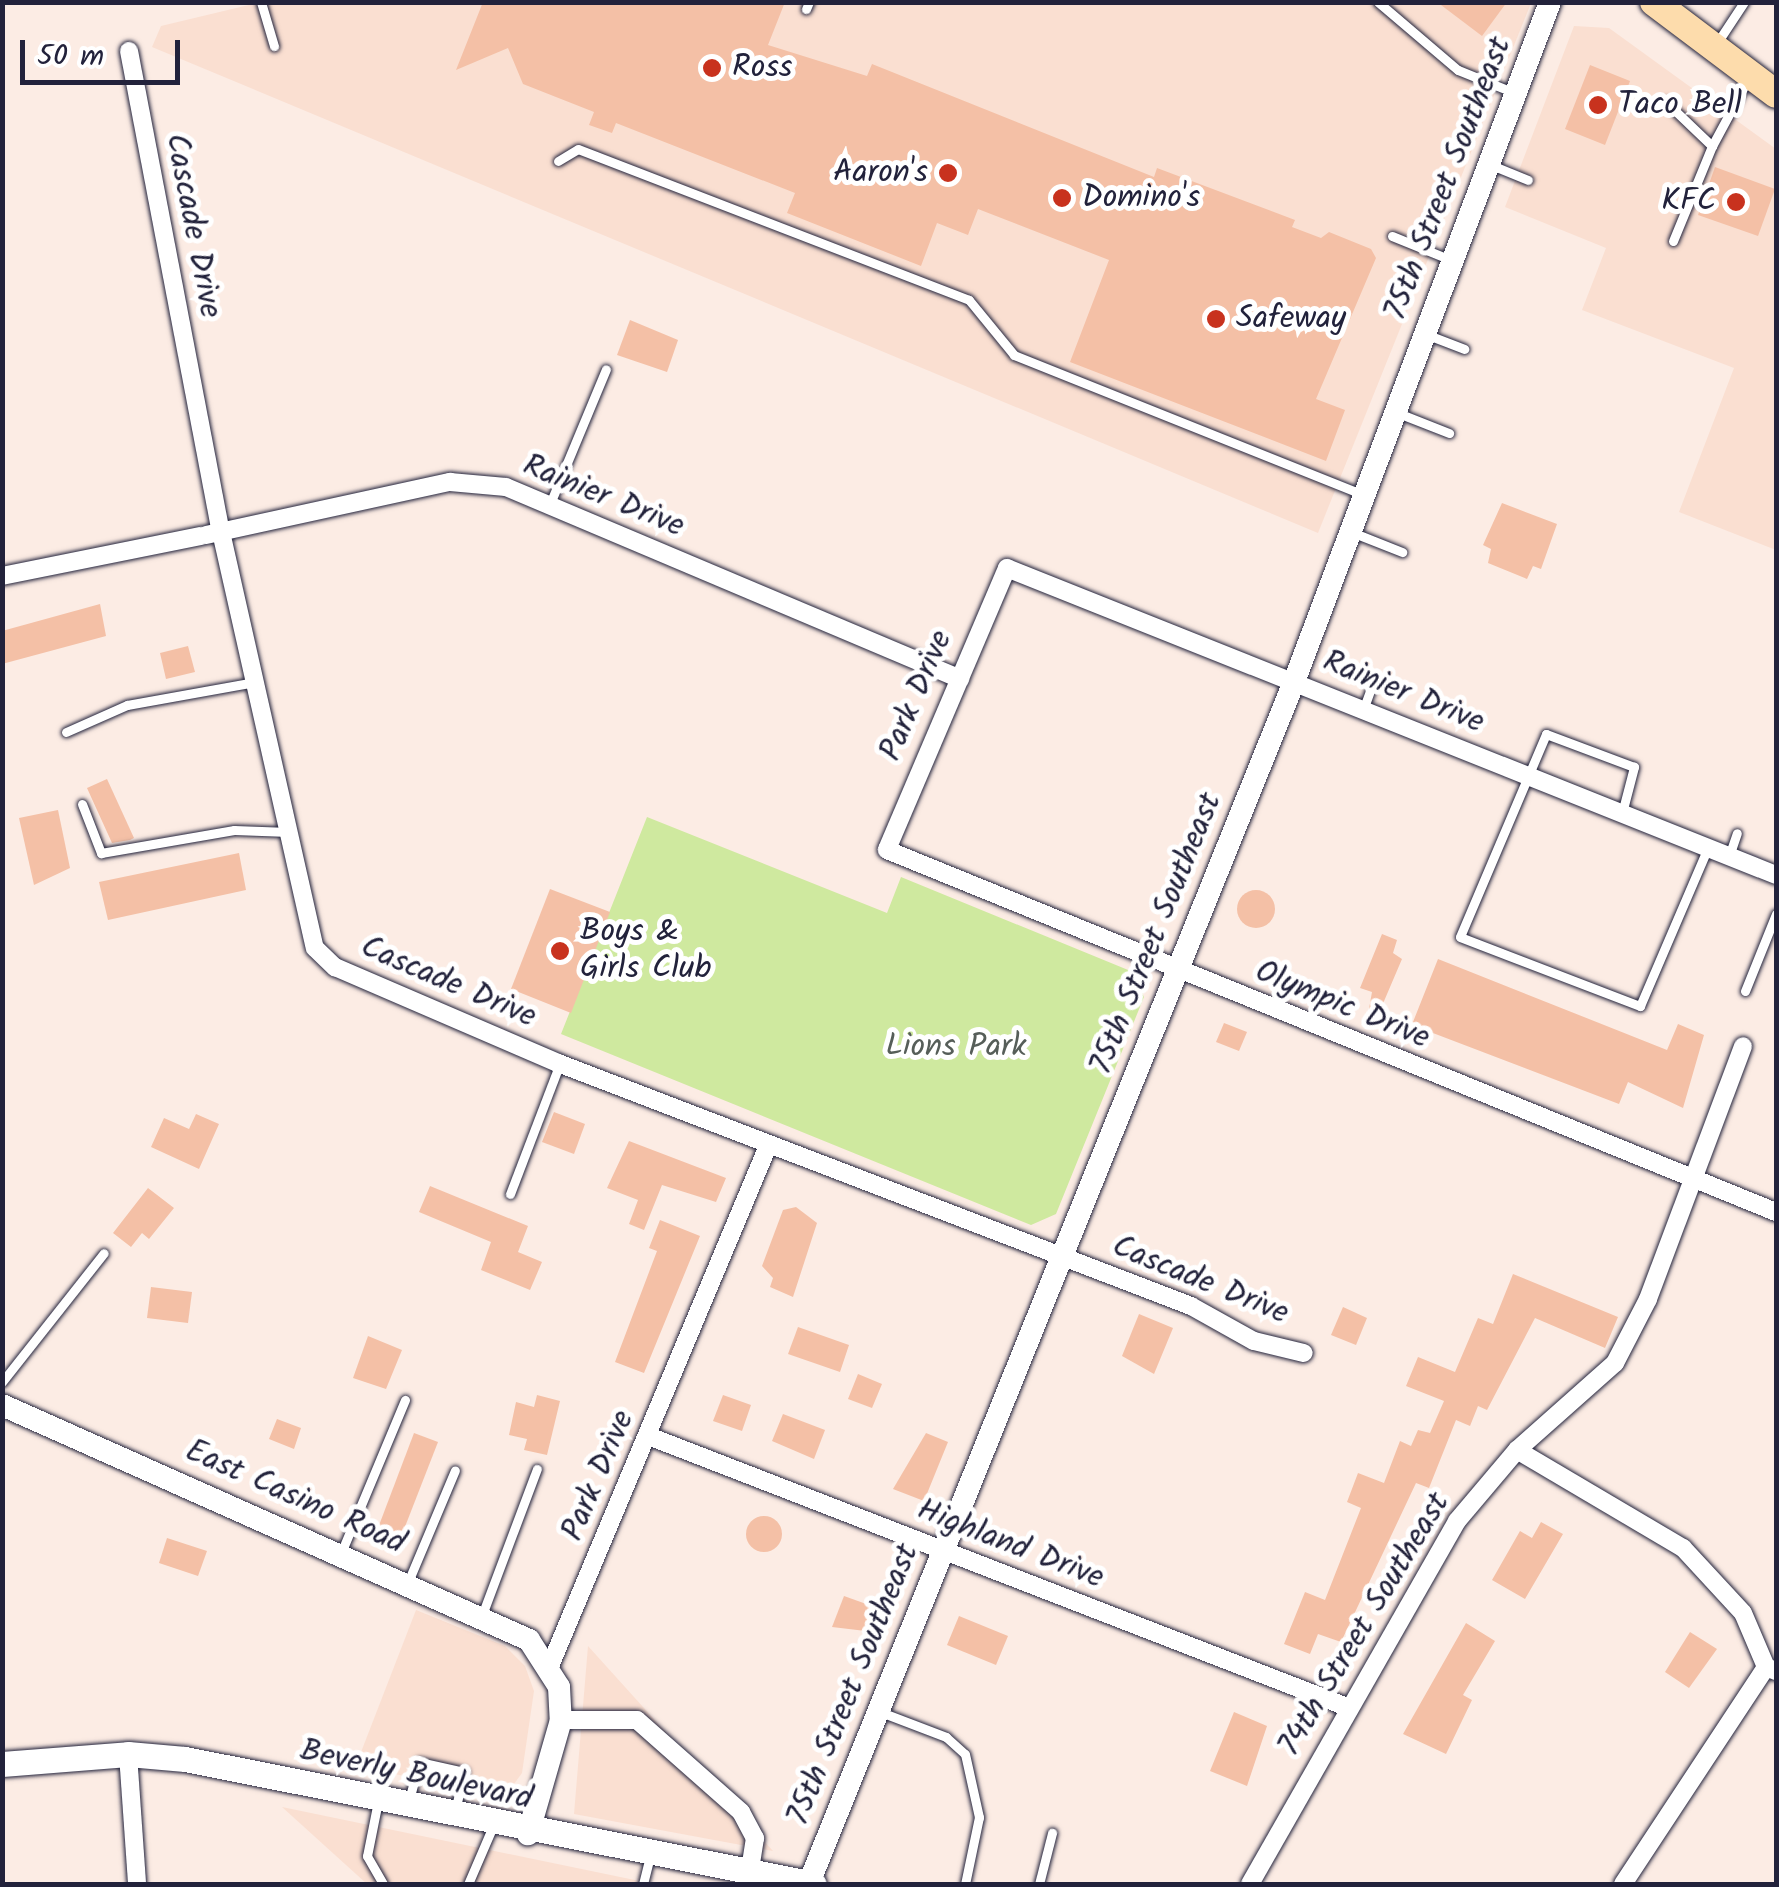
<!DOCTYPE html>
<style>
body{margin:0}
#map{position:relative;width:1779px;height:1887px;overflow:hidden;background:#fcece4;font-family:Kalam,sans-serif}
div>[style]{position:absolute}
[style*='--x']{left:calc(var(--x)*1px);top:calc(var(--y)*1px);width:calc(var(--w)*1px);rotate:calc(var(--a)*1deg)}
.built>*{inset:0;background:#fadfd1}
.green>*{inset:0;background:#cfe99f}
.building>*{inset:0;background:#f4c0a6}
.round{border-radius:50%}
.roads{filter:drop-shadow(0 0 2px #22223b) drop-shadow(0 0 2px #22223b)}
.service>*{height:9px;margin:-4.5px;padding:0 4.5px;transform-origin:4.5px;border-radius:4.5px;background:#fff}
.minor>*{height:18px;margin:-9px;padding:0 9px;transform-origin:9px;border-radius:9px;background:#fff}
.tertiary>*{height:22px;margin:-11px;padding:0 11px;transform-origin:11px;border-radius:11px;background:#fff}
.secondary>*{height:25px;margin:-12.5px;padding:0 12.5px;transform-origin:12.5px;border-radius:12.5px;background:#fff}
.primary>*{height:28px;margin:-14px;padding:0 14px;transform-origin:14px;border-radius:14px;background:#fddcac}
.dots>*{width:28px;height:28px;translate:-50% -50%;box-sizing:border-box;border:5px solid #fff;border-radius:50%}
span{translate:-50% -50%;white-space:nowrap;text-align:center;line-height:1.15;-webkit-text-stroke:10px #fff;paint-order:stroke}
.poi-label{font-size:32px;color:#22223b}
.left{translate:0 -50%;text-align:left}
.right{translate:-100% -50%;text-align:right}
.street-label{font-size:32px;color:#22223b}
.park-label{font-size:32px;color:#565e59}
.frame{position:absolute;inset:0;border:5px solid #22223b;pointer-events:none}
.scale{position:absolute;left:20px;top:40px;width:160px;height:45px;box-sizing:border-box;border:5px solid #22223b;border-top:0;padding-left:12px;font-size:30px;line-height:35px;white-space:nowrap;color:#22223b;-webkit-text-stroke:8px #fff;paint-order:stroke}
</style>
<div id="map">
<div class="built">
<div style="clip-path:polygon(261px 2px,1531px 3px,1318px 533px,152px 47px,161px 26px)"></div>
<div style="clip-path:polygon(1574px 26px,1609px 28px,1776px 149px,1776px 550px,1679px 512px,1734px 368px,1582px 310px,1606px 248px,1505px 207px)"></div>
<div style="clip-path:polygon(416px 1610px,505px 1646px,525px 1666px,534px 1691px,522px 1773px,503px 1799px,356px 1765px)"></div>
<div style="clip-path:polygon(588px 1646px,773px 1851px,574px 1814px)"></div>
<div style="clip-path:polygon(282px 1807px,654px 1884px,367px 1884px)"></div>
</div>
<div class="green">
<div style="clip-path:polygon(647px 817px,887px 913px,901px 877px,1133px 972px,1144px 997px,1056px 1214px,1031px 1225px,561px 1034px)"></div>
</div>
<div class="building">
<div style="clip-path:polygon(483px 2px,785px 2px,768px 45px,867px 76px,872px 64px,1154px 177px,1157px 168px,1295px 220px,1292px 227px,1321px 238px,1329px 232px,1371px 249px,1376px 258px,1316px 399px,1345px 410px,1326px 461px,1070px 362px,1109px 260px,978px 209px,968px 235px,937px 223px,921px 266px,787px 213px,795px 193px,616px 123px,612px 133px,589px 125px,594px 112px,523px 84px,508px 48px,456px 70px)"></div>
<div style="clip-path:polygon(1437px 2px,1507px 2px,1482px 36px)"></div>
<div style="clip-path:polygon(1590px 65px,1630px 81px,1605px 145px,1565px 129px)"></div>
<div style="clip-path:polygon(1715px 167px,1775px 189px,1758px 236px,1698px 215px)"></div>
<div style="clip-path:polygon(630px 320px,678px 340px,667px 372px,617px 355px)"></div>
<div style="clip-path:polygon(1502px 503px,1557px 524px,1541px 569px,1533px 566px,1527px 579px,1488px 563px,1491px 549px,1483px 545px)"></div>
<div style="clip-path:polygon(100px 604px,106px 636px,2px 664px,2px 631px)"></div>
<div style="clip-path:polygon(188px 646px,195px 672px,166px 679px,160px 653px)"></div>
<div style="clip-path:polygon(107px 779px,134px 838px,130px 840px,112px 843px,87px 788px)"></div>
<div style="clip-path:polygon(58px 810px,70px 868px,34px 885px,19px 818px)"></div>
<div style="clip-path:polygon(239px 853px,246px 890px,108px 920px,99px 882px)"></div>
<div style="clip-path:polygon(550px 889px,610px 912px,571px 1013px,511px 989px)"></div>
<div class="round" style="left:1237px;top:890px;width:38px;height:38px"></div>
<div style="clip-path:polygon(1382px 934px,1397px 940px,1393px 953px,1402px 959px,1373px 1027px,1366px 1025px,1372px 992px,1360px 988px)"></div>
<div style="clip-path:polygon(1438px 959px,1667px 1050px,1678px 1024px,1704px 1035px,1683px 1108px,1628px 1082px,1619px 1104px,1425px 1030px,1413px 1022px)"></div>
<div style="clip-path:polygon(1224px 1023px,1247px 1032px,1239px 1051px,1216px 1042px)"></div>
<div style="clip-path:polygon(554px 1112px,585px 1124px,574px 1154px,542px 1142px)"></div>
<div style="clip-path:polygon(196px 1114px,219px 1124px,199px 1169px,151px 1147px,164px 1118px,189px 1129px)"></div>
<div style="clip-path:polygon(629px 1141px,726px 1178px,716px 1202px,662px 1185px,644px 1230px,629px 1224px,638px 1200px,607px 1188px)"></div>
<div style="clip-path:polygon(430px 1186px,528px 1226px,518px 1252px,542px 1262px,530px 1290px,481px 1270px,491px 1242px,419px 1212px)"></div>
<div style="clip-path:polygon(148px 1188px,174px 1208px,149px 1239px,142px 1233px,131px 1247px,113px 1233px)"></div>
<div style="clip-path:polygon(796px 1207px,817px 1223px,793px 1297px,770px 1287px,773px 1278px,762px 1266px,783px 1210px)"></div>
<div style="clip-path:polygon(660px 1220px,700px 1236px,644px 1373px,615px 1362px,657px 1251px,649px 1248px)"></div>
<div style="clip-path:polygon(1513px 1274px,1618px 1317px,1605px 1348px,1535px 1318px,1487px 1410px,1478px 1406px,1470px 1426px,1456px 1420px,1429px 1488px,1416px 1483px,1341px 1642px,1318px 1634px,1310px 1654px,1284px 1644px,1305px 1592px,1325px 1600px,1361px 1508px,1347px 1502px,1358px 1473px,1384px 1483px,1400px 1441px,1411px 1446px,1418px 1430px,1430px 1433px,1444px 1401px,1406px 1386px,1418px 1357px,1455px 1372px,1478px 1318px,1493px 1324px)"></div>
<div style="clip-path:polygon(151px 1287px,192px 1292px,188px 1323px,147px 1318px)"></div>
<div style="clip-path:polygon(1343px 1307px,1367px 1318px,1356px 1345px,1331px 1335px)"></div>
<div style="clip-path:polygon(1139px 1314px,1173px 1328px,1154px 1374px,1122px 1356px)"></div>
<div style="clip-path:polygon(798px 1327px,849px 1345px,840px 1372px,788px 1354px)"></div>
<div style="clip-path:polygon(368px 1336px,402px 1350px,386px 1389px,353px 1378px)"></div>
<div style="clip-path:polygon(858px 1374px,882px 1384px,872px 1408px,848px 1399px)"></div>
<div style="clip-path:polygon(537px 1395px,560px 1401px,547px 1455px,524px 1450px,527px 1439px,509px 1435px,516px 1402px,534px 1407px)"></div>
<div style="clip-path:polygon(723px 1395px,751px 1405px,742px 1431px,713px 1421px)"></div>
<div style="clip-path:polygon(783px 1414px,825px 1430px,814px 1459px,772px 1441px)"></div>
<div style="clip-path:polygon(277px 1419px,301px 1428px,294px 1449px,269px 1439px)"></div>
<div style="clip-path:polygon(414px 1433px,438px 1442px,401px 1537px,378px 1528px)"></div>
<div style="clip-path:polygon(926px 1433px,948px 1442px,924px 1501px,893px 1489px)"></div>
<div class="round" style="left:746px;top:1516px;width:36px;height:36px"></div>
<div style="clip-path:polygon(1541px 1522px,1563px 1534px,1525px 1599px,1492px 1580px,1520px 1531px,1532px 1538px)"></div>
<div style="clip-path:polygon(167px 1538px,207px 1551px,198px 1576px,159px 1563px)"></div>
<div style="clip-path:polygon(844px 1596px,883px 1610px,874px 1632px,832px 1627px)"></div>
<div style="clip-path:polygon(959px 1616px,1008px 1636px,996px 1665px,947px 1645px)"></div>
<div style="clip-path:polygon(1466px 1623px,1495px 1641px,1463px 1695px,1472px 1700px,1446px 1754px,1403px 1734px)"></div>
<div style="clip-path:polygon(1690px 1632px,1717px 1649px,1689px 1688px,1665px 1672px)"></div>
<div style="clip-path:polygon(1234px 1712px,1267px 1726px,1247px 1786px,1210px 1771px)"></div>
</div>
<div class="roads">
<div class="service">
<div style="--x:261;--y:2;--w:46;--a:73.5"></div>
<div style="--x:1378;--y:2;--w:105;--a:40.4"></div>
<div style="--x:1458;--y:70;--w:61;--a:22"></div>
<div style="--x:806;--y:9;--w:8;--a:-67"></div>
<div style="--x:1715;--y:46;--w:53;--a:-56.6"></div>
<div style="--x:1666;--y:102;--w:64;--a:43.7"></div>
<div style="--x:1712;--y:146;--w:78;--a:-61.8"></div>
<div style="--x:558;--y:161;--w:23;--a:-31"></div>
<div style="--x:578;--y:149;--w:419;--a:21.1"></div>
<div style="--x:969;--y:300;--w:71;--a:50.7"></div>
<div style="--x:1014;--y:355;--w:374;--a:21.8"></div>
<div style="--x:1489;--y:164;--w:42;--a:22.3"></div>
<div style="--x:1392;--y:236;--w:64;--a:22.1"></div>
<div style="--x:1673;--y:241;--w:103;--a:-67.7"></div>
<div style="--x:1428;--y:335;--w:39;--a:21"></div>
<div style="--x:1398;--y:413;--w:55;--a:21.4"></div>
<div style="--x:549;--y:506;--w:148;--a:-67.4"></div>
<div style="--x:1354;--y:533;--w:52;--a:21.6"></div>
<div style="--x:1363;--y:710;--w:32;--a:-70"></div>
<div style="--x:66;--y:732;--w:67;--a:-23.9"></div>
<div style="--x:127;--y:705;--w:130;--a:-10.2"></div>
<div style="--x:82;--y:804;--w:53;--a:68.8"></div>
<div style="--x:101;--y:853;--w:135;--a:-9.8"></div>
<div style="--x:234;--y:830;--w:55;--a:2.1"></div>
<div style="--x:1622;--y:813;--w:48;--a:-75.4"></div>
<div style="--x:1634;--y:767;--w:94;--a:-159.4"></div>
<div style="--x:1546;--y:734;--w:220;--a:113"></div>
<div style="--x:1460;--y:937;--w:193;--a:21"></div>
<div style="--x:1640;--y:1006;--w:173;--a:-66.8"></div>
<div style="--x:1729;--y:856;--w:24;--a:-71"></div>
<div style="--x:1745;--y:991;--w:83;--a:-68.1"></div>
<div style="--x:510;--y:1194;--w:140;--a:-69.1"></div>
<div style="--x:2;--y:1382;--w:164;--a:-51.7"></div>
<div style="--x:341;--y:1553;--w:166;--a:-67.3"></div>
<div style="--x:408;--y:1582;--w:121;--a:-67.2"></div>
<div style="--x:482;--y:1615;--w:156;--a:-69.4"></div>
<div style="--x:878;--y:1711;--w:73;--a:20.9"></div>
<div style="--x:946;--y:1737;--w:25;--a:42"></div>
<div style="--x:965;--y:1754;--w:65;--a:77.5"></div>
<div style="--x:979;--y:1817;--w:68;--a:101.8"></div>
<div style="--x:419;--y:1762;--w:46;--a:12.5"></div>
<div style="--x:464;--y:1772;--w:39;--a:103"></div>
<div style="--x:409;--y:1800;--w:24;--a:-75"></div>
<div style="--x:378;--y:1801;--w:56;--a:101.3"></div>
<div style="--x:367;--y:1856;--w:32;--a:60"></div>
<div style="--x:468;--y:1884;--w:63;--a:-66.7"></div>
<div style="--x:643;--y:1884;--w:29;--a:-76"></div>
<div style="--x:1039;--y:1884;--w:53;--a:-75.7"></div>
</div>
<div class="minor">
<div style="--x:129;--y:51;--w:490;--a:79.2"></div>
<div style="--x:221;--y:532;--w:426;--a:77.3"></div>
<div style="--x:315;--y:948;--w:28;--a:44"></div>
<div style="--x:335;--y:967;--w:243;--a:23.3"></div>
<div style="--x:558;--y:1063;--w:678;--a:21"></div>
<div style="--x:1191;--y:1306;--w:72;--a:29.1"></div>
<div style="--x:1254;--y:1341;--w:51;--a:13.5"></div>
<div style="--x:206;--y:535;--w:250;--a:-12.3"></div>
<div style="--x:450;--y:482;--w:56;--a:5.1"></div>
<div style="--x:506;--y:487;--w:493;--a:22.9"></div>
<div style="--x:2;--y:576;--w:203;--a:-11.4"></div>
<div style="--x:1776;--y:875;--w:828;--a:-158.24"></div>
<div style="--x:1007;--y:568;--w:306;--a:113.1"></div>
<div style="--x:887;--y:850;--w:960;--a:22.16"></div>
<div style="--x:651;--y:1437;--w:747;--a:21.2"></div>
<div style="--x:1517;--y:1450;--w:193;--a:30.6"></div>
<div style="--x:1683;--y:1548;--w:88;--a:47.3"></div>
<div style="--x:1743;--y:1613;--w:59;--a:66.9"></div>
<div style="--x:1766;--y:1667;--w:11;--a:22"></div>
<div style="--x:550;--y:1666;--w:564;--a:-67.26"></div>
<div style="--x:561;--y:1720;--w:76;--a:0"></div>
<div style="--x:637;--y:1720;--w:139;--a:41.5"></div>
<div style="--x:741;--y:1812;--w:30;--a:62"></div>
<div style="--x:755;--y:1838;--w:36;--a:99"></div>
<div style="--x:128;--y:1754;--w:130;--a:86"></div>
<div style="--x:1250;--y:1884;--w:418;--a:-60.3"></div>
<div style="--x:1457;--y:1521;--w:93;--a:-49.8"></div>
<div style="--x:1517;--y:1450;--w:131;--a:-41.6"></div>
<div style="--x:1615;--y:1363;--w:72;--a:-62.7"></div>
<div style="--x:1648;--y:1299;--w:270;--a:-69.4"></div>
<div style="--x:1623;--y:1884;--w:260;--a:-56.6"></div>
</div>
<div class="tertiary">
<div style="--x:2;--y:1405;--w:577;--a:24.03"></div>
<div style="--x:529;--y:1640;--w:56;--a:57.4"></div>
<div style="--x:559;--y:1687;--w:33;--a:87"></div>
<div style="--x:561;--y:1720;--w:119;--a:106.1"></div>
<div style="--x:809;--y:1883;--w:1295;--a:-68.01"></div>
<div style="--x:1294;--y:682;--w:727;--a:-69.37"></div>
</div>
<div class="secondary">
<div style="--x:2;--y:1764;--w:126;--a:-4.5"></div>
<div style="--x:128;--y:1754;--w:57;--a:5"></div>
<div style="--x:185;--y:1759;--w:641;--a:11.24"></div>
</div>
<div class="primary">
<div style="--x:1654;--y:2;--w:153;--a:37"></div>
</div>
</div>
<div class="dots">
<div style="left:712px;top:68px;background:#c8321e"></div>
<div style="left:1598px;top:105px;background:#c8321e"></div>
<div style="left:948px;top:173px;background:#c8321e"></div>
<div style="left:1062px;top:198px;background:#c8321e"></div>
<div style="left:1736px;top:202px;background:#c8321e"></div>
<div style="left:1216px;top:319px;background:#c8321e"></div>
<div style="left:560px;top:951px;background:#c8321e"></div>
</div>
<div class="poi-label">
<span class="left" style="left:732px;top:68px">Ross</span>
<span class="left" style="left:1618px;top:105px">Taco Bell</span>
<span class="right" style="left:928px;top:173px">Aaron's</span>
<span class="left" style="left:1082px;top:198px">Domino's</span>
<span class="right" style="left:1716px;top:202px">KFC</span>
<span class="left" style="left:1236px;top:319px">Safeway</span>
<span class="left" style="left:580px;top:951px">Boys &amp;<br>Girls Club</span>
</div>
<div class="street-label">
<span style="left:1449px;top:179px;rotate:-69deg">75th Street Southeast</span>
<span style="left:192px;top:226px;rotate:79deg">Cascade Drive</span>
<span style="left:603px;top:497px;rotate:22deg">Rainier Drive</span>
<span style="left:1403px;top:693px;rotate:22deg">Rainier Drive</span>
<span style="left:917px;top:696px;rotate:-67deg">Park Drive</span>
<span style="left:1157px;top:934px;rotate:-68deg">75th Street Southeast</span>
<span style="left:448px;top:983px;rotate:23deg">Cascade Drive</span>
<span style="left:1342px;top:1006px;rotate:22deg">Olympic Drive</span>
<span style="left:1200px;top:1281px;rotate:22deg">Cascade Drive</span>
<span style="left:599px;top:1476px;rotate:-67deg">Park Drive</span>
<span style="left:295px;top:1498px;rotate:24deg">East Casino Road</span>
<span style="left:1010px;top:1545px;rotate:21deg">Highland Drive</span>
<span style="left:1365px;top:1625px;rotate:-59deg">74th Street Southeast</span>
<span style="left:854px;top:1685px;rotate:-68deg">75th Street Southeast</span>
<span style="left:416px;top:1776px;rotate:12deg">Beverly Boulevard</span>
</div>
<div class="park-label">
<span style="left:956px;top:1047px">Lions Park</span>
</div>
<div class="frame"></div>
<div class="scale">50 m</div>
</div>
